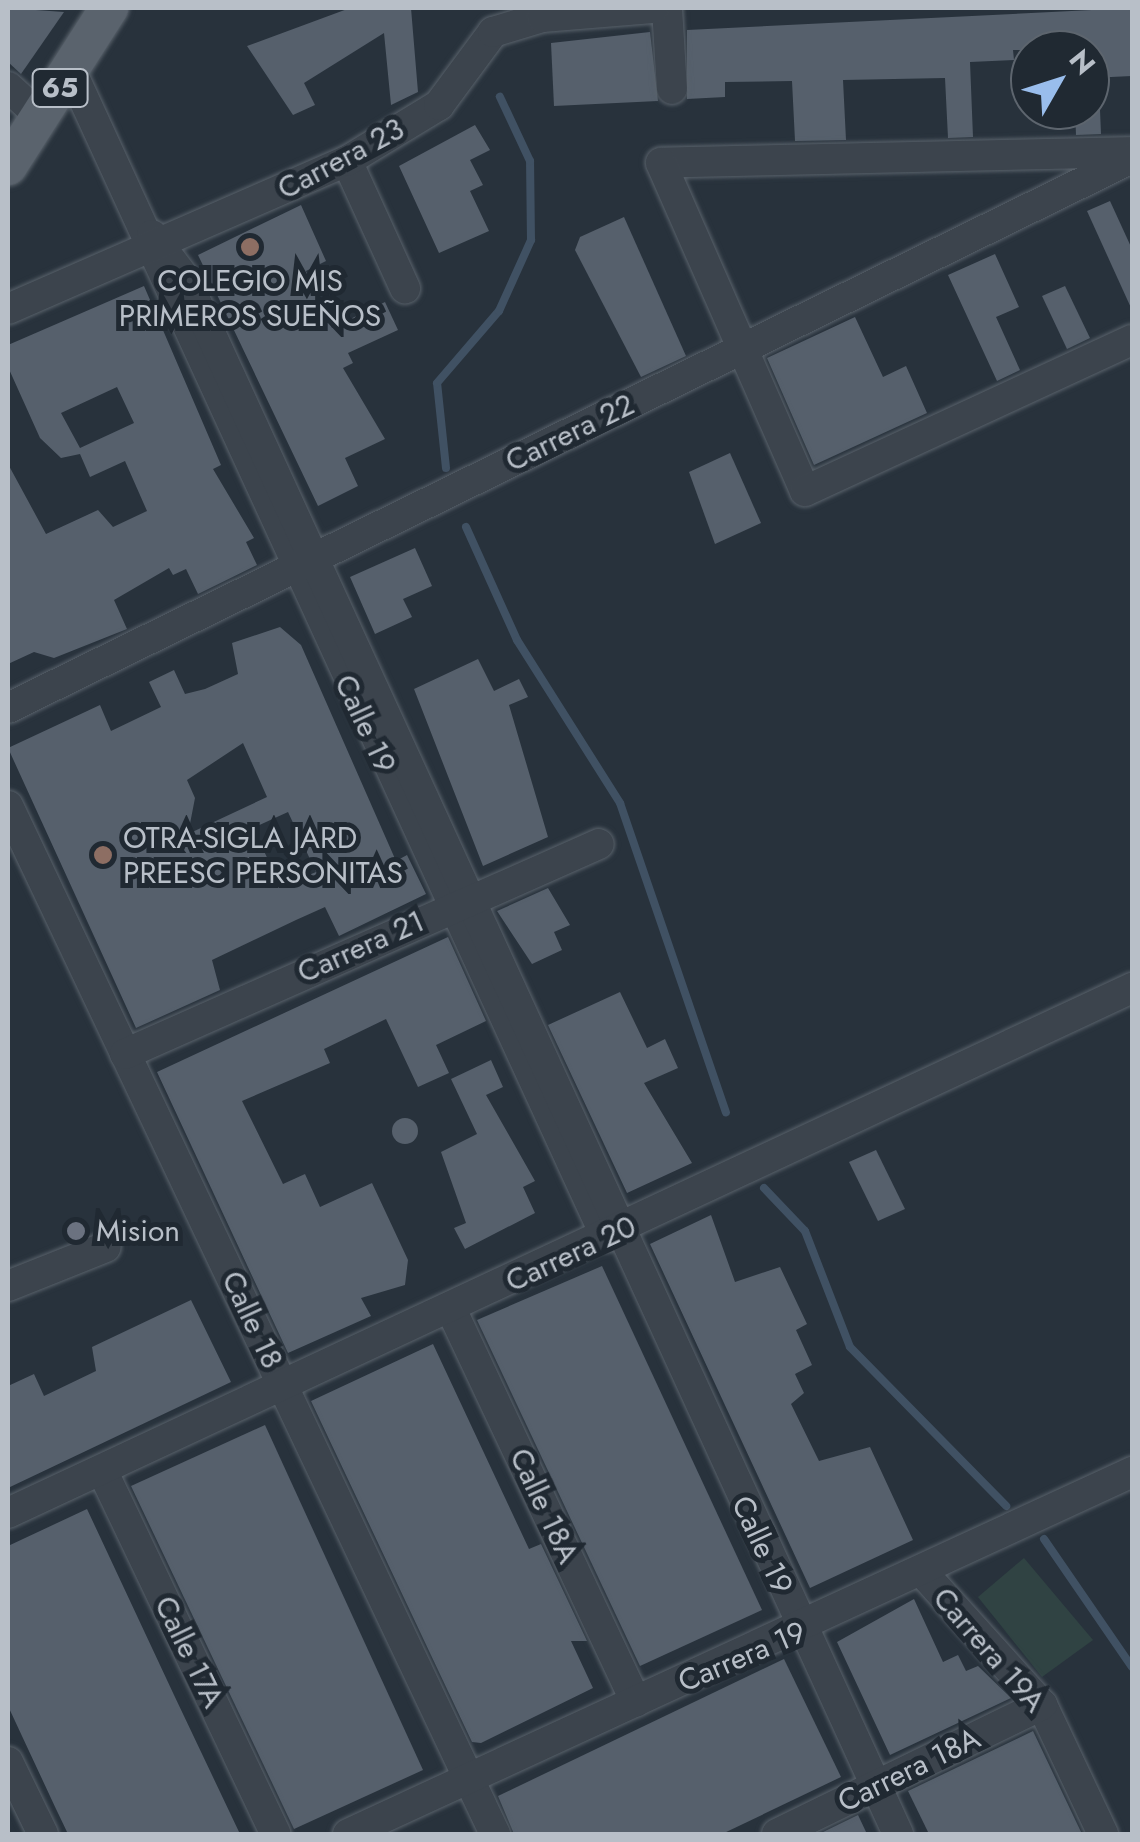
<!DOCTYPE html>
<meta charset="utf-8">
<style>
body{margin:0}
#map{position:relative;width:1140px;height:1842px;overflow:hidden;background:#28323c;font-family:Jost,sans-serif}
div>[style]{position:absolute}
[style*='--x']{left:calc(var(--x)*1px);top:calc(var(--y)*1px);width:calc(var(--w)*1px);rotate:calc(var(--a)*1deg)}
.green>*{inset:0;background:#304343}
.stream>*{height:8px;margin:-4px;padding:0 4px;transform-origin:4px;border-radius:4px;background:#405163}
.building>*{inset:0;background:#56606c}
.round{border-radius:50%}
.roads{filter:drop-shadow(0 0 2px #59626b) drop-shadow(0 0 2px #59626b)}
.minor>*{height:30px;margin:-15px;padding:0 15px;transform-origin:15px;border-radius:15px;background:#3c444d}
.major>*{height:38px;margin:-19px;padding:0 19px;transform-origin:19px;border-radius:19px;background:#5a636d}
.dots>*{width:28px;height:28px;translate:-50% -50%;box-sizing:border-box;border:5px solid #202932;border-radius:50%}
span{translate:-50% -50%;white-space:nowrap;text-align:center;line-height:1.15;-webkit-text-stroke:10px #202932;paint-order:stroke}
.shield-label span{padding:2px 8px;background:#202932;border:2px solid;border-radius:8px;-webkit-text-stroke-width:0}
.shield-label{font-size:28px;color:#b8bfc8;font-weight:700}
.street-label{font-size:30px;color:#b8bfc8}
.poi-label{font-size:30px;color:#b8bfc8}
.left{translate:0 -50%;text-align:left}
.frame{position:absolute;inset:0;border:10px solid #b8bfc8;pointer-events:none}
.north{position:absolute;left:1010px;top:30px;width:100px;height:100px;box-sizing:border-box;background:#202932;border:2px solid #5d656e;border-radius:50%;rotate:51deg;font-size:28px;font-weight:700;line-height:40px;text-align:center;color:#b8bfc8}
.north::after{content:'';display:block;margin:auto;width:35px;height:45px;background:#99bdec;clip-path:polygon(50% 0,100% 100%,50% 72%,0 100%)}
</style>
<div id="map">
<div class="green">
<div style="clip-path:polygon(1024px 1558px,1093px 1640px,1042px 1677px,978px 1597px)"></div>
</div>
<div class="stream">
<div style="--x:446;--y:468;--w:85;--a:-96"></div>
<div style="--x:437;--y:383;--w:95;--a:-49.3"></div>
<div style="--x:499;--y:311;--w:78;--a:-65.7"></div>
<div style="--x:531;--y:240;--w:79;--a:-90.7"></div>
<div style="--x:530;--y:161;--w:71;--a:-115.1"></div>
<div style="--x:466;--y:527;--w:124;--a:65.7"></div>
<div style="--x:517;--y:640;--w:193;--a:57.7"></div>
<div style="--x:620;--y:803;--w:327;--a:71.1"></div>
<div style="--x:764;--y:1188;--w:59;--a:46.4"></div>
<div style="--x:805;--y:1231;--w:124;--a:68.8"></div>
<div style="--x:850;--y:1347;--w:223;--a:45.5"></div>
<div style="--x:1044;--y:1539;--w:155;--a:55.5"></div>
</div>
<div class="building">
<div style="clip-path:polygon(8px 8px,64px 12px,21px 74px,8px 62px)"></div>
<div style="clip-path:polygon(350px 8px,411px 8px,418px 92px,391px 105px,384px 33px,304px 83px,315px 105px,293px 115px,247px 46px)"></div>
<div style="clip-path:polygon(1132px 8px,1132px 76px,1090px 78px,1090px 50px,1013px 50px,1014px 60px,970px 62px,973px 137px,948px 138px,945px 78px,843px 80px,846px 140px,795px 141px,792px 81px,725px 82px,725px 97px,687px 99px,687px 30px)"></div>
<div style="clip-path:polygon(650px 32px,658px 101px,554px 106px,551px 43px)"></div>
<div style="clip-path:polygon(1075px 110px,1100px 110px,1101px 134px,1076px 135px)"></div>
<div style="clip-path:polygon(475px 125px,490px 150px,470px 160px,483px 185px,470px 191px,489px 231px,439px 253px,399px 166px)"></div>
<div style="clip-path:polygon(1110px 201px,1132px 249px,1132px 310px,1087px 211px)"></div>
<div style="clip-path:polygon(301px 205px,326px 261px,306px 271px,332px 328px,385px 302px,398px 330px,348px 353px,353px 363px,343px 368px,385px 439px,345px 458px,358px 486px,318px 506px,198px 255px)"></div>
<div style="clip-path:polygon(624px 217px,686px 356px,641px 377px,575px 250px,580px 237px)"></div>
<div style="clip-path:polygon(995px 254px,1019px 307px,996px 317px,1020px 370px,997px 381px,948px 275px)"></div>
<div style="clip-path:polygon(evenodd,144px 286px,221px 465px,213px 469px,254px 538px,246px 542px,257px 565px,198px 594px,186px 569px,173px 575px,169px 568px,114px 600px,127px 629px,54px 658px,34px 652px,8px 664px,8px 464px,46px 534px,98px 510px,113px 527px,147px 511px,125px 461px,90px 477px,80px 454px,61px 458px,40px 438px,8px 367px,8px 345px,144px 286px,117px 387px,134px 423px,80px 448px,61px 413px,117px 387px)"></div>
<div style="clip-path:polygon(1065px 286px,1090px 338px,1067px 349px,1042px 296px)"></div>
<div style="clip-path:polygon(855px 317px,883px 377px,906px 366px,927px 413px,814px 465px,767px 358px)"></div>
<div style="clip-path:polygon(730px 453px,761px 523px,715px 544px,689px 472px)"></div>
<div style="clip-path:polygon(415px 548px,432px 586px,403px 599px,412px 617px,375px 634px,350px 577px)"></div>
<div style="clip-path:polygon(evenodd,280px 627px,301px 645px,396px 861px,407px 855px,426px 894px,339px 936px,325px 907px,296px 920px,212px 960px,220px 990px,136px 1028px,8px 748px,100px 705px,111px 731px,161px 707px,149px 682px,174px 670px,185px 694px,205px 689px,238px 674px,232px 643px,280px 627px,243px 743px,267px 797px,188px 834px,195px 798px,187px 780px,243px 743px,280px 627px,288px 812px,316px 872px,281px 887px,253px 828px,288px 812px)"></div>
<div style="clip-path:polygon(478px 659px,494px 691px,519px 679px,528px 697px,509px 705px,548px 837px,483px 866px,414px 689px)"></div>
<div style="clip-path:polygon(548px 888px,570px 925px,554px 932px,562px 950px,532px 964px,497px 911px)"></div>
<div style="clip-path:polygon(448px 937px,486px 1021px,436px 1045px,449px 1073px,418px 1087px,386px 1019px,324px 1049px,330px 1063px,242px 1101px,283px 1184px,305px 1174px,320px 1207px,372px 1183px,408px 1260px,405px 1285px,361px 1298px,371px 1316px,288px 1353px,157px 1072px)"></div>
<div style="clip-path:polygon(620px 992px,647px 1048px,665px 1039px,678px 1068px,644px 1083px,692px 1163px,627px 1193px,548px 1025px)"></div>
<div style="clip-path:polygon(491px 1060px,503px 1087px,486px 1095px,535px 1181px,523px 1187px,535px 1213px,465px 1249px,454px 1228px,466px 1223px,441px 1152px,477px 1134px,451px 1079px)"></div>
<div class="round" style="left:392px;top:1118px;width:26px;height:26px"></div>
<div style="clip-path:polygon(876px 1150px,905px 1209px,878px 1221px,849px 1162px)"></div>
<div style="clip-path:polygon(711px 1215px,735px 1282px,780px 1267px,807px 1324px,796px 1330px,812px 1365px,795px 1374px,804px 1393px,791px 1404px,819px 1461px,870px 1447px,913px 1540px,810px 1588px,650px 1244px)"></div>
<div style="clip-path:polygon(602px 1266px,762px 1610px,640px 1666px,477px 1320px)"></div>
<div style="clip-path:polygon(191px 1300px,231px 1382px,8px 1488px,8px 1386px,34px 1374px,44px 1396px,96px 1371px,92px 1347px)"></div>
<div style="clip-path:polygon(433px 1344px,529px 1549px,541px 1544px,587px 1641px,571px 1641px,593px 1688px,481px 1743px,472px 1742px,311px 1401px)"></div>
<div style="clip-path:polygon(265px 1425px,423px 1770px,294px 1829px,131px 1486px)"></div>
<div style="clip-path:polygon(87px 1509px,174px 1695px,240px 1834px,68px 1834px,56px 1809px,8px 1706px,8px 1546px)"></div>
<div style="clip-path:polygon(914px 1599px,943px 1662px,958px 1655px,966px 1671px,978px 1666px,1011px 1698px,890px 1755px,837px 1642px)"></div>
<div style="clip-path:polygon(784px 1659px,841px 1777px,722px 1834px,514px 1834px,498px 1796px)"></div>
<div style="clip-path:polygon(1033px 1731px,1082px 1834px,929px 1834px,908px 1791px)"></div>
<div style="clip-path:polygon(858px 1815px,867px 1834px,819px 1834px)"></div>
</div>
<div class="roads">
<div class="minor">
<div style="--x:667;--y:8;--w:81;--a:86.5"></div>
<div style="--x:71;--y:71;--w:1283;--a:65.35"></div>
<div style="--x:8;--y:87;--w:45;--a:42.3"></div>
<div style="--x:1132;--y:152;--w:471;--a:178.7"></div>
<div style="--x:661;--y:163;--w:358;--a:66.3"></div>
<div style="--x:805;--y:491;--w:360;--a:-24.8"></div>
<div style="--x:347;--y:161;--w:140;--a:65.5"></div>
<div style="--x:152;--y:235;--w:56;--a:52.9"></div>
<div style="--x:186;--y:280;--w:1709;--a:65.38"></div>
<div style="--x:8;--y:309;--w:370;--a:-23.6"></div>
<div style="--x:347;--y:161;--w:108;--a:-31.3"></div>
<div style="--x:439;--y:105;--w:91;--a:-53.5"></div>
<div style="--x:493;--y:32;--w:51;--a:-17"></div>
<div style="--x:542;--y:17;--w:111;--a:-4.6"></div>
<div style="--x:8;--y:708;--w:1251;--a:-26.07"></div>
<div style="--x:8;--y:806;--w:1138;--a:64.65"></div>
<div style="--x:125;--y:1054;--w:518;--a:-23.9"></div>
<div style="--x:8;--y:1286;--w:105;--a:-21.7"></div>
<div style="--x:451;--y:1309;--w:434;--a:64.8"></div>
<div style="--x:102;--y:1470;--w:403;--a:64.5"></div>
<div style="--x:8;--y:1513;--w:1241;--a:-25.04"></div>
<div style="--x:924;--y:1574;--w:176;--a:48"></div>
<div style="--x:1042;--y:1705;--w:143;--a:64.7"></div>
<div style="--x:8;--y:1762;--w:80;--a:64.1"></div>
<div style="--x:348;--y:1834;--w:864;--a:-24.78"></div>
<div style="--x:777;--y:1834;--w:295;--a:-26"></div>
</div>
<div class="major">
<div style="--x:8;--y:166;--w:188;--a:-57.4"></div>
</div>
</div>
<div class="dots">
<div style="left:250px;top:247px;background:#8d6e63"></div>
<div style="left:103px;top:855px;background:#8d6e63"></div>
<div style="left:76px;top:1231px;background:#6b7280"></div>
</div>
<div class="shield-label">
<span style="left:60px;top:88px">65</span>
</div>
<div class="street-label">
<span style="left:341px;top:159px;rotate:-28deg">Carrera 23</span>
<span style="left:570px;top:433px;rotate:-26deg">Carrera 22</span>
<span style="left:365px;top:724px;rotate:65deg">Calle 19</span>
<span style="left:361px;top:947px;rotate:-24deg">Carrera 21</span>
<span style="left:571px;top:1254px;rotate:-25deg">Carrera 20</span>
<span style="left:252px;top:1320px;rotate:65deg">Calle 18</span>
<span style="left:544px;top:1506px;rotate:65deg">Calle 18A</span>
<span style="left:762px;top:1545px;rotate:65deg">Calle 19</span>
<span style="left:989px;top:1650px;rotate:49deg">Carrera 19A</span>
<span style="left:189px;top:1652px;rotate:64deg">Calle 17A</span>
<span style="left:742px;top:1657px;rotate:-23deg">Carrera 19</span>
<span style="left:909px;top:1770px;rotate:-26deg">Carrera 18A</span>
</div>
<div class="poi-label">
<span style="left:250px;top:298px">COLEGIO MIS<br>PRIMEROS SUEÑOS</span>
<span class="left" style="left:123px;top:855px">OTRA-SIGLA JARD<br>PREESC PERSONITAS</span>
<span class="left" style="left:96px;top:1231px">Mision</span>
</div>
<div class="frame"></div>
<div class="north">N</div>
</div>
